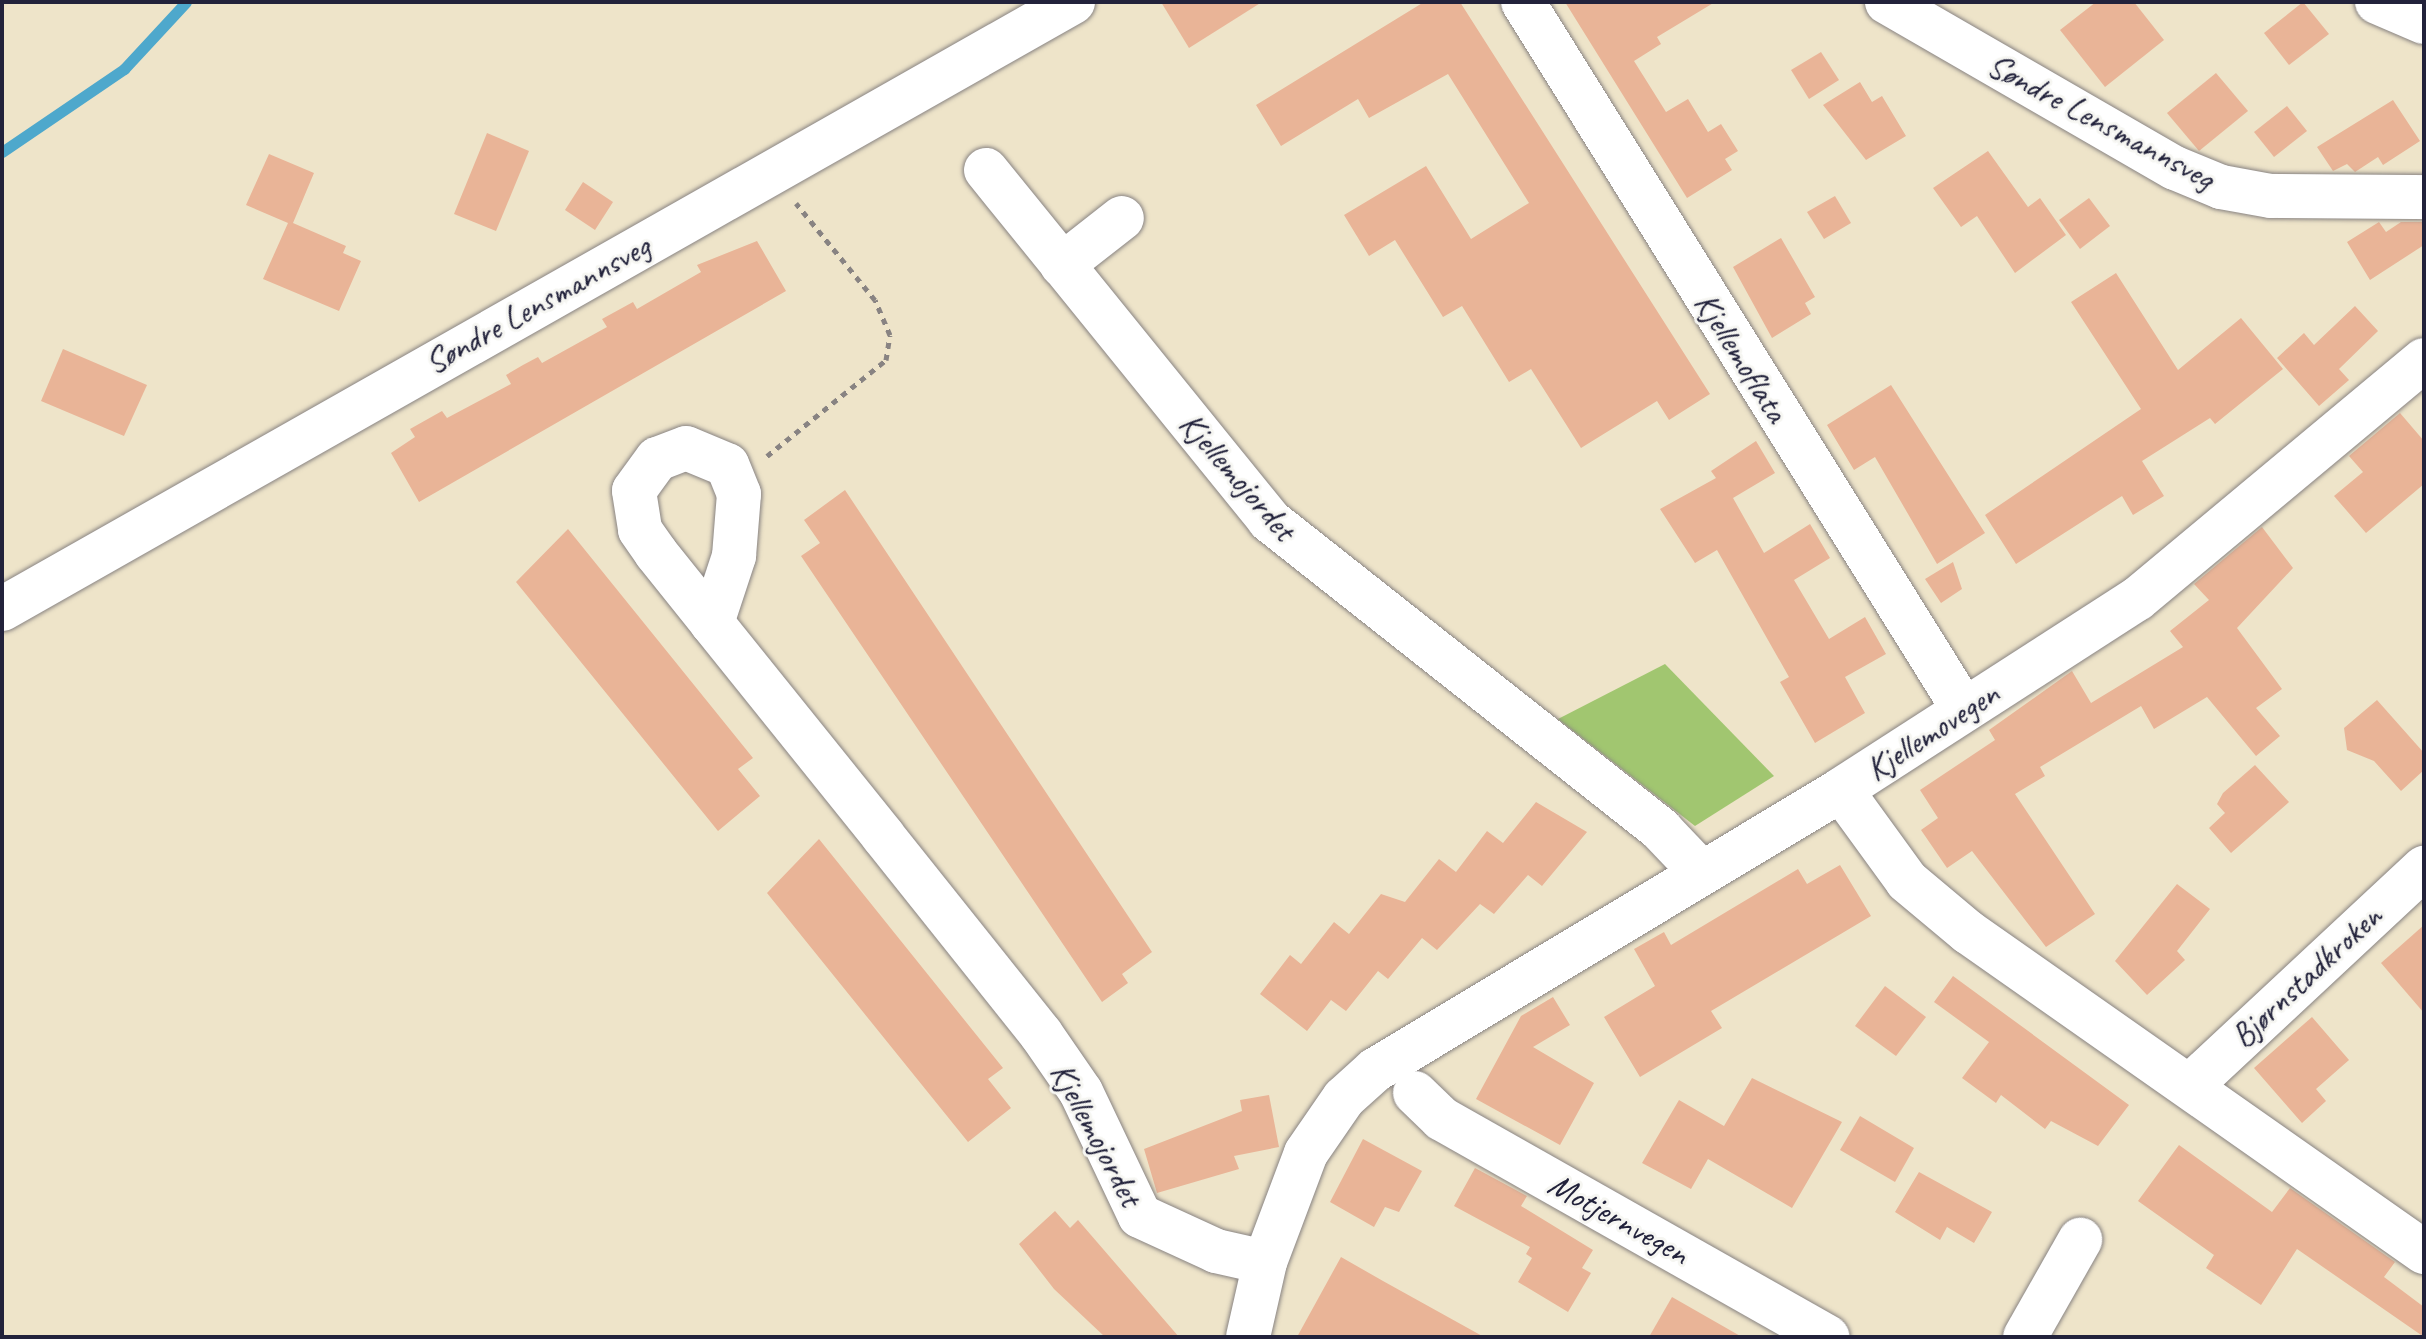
<!DOCTYPE html>
<meta charset="utf-8">
<style>
body{margin:0}
#map{position:relative;width:2426px;height:1339px;overflow:hidden;background:#eee4c9;font-family:Caveat,sans-serif}
div>[style]{position:absolute}
[style*='--x']{left:calc(var(--x)*1px);top:calc(var(--y)*1px);width:calc(var(--w)*1px);rotate:calc(var(--a)*1deg)}
.green>*{inset:0;background:#a1c670}
.stream>*{height:11px;margin:-5.5px;padding:0 5.5px;transform-origin:5.5px;border-radius:5.5px;background:#4ea8cc}
.building>*{inset:0;background:#e9b497}
.path>*{height:5px;margin-top:-2.5px;transform-origin:0;background:repeating-linear-gradient(90deg,#888382 0 6px,transparent 0 12px)}
.roads{filter:drop-shadow(0 0 2px #888382) drop-shadow(0 0 2px #888382)}
.minor>*{height:44px;margin:-22px;padding:0 22px;transform-origin:22px;border-radius:22px;background:#fff}
span{translate:-50% -50%;white-space:nowrap;text-align:center;line-height:1.15;-webkit-text-stroke:6px #f6f6f2;paint-order:stroke}
.street-label{font-size:34px;color:#22223b}
.frame{position:absolute;inset:0;border:4px solid #22223b;pointer-events:none}
</style>
<div id="map">
<div class="green">
<div style="clip-path:polygon(1665px 664px,1774px 776px,1695px 826px,1558px 719px)"></div>
</div>
<div class="stream">
<div style="--x:2;--y:152;--w:148;--a:-34.2"></div>
<div style="--x:124;--y:69;--w:91;--a:-47.2"></div>
</div>
<div class="building">
<div style="clip-path:polygon(1161px 2px,1262px 2px,1189px 48px)"></div>
<div style="clip-path:polygon(1424px 2px,1460px 2px,1710px 394px,1669px 420px,1657px 401px,1581px 448px,1531px 369px,1509px 382px,1462px 306px,1443px 317px,1395px 240px,1369px 256px,1344px 215px,1426px 166px,1471px 239px,1529px 203px,1448px 74px,1369px 118px,1358px 99px,1281px 146px,1256px 105px)"></div>
<div style="clip-path:polygon(1565px 2px,1715px 2px,1657px 37px,1661px 44px,1634px 61px,1666px 112px,1688px 99px,1708px 132px,1721px 124px,1738px 151px,1725px 159px,1732px 170px,1687px 198px)"></div>
<div style="clip-path:polygon(2096px 2px,2134px 2px,2164px 40px,2105px 87px,2060px 30px)"></div>
<div style="clip-path:polygon(2303px 2px,2329px 34px,2289px 65px,2264px 33px)"></div>
<div style="clip-path:polygon(1821px 52px,1839px 80px,1809px 99px,1791px 70px)"></div>
<div style="clip-path:polygon(2216px 73px,2248px 111px,2199px 151px,2167px 113px)"></div>
<div style="clip-path:polygon(1860px 82px,1872px 102px,1882px 96px,1906px 136px,1866px 160px,1823px 105px)"></div>
<div style="clip-path:polygon(2393px 100px,2420px 141px,2383px 165px,2378px 157px,2355px 172px,2347px 164px,2333px 171px,2317px 147px)"></div>
<div style="clip-path:polygon(2287px 106px,2307px 131px,2274px 157px,2254px 132px)"></div>
<div style="clip-path:polygon(487px 133px,529px 151px,496px 231px,454px 214px)"></div>
<div style="clip-path:polygon(1988px 151px,2028px 207px,2040px 198px,2066px 235px,2015px 273px,1977px 216px,1961px 227px,1933px 188px)"></div>
<div style="clip-path:polygon(269px 154px,314px 173px,293px 223px,346px 246px,343px 253px,361px 261px,339px 311px,263px 279px,288px 223px,246px 205px)"></div>
<div style="clip-path:polygon(583px 182px,613px 202px,595px 230px,565px 210px)"></div>
<div style="clip-path:polygon(1835px 196px,1851px 223px,1824px 239px,1807px 212px)"></div>
<div style="clip-path:polygon(2089px 198px,2110px 226px,2080px 249px,2059px 220px)"></div>
<div style="clip-path:polygon(2379px 222px,2386px 232px,2401px 222px,2424px 222px,2424px 245px,2370px 280px,2347px 242px)"></div>
<div style="clip-path:polygon(1781px 238px,1815px 297px,1805px 303px,1811px 314px,1772px 338px,1733px 267px)"></div>
<div style="clip-path:polygon(757px 241px,786px 291px,419px 502px,391px 453px,415px 437px,410px 429px,442px 411px,447px 418px,511px 384px,506px 375px,523px 365px,538px 357px,542px 363px,607px 327px,602px 319px,633px 302px,637px 309px,701px 272px,697px 265px)"></div>
<div style="clip-path:polygon(2116px 273px,2178px 370px,2241px 318px,2283px 369px,2215px 424px,2210px 418px,2142px 461px,2164px 496px,2133px 515px,2122px 496px,2016px 564px,1985px 515px,2141px 409px,2071px 302px)"></div>
<div style="clip-path:polygon(2355px 306px,2378px 331px,2339px 369px,2349px 380px,2319px 406px,2277px 358px,2304px 333px,2314px 345px)"></div>
<div style="clip-path:polygon(63px 349px,147px 385px,124px 436px,41px 401px)"></div>
<div style="clip-path:polygon(1891px 385px,1985px 533px,1937px 564px,1875px 457px,1854px 470px,1827px 425px)"></div>
<div style="clip-path:polygon(2400px 413px,2424px 441px,2424px 484px,2366px 533px,2334px 496px,2363px 472px,2349px 456px)"></div>
<div style="clip-path:polygon(1756px 441px,1775px 473px,1733px 498px,1764px 553px,1810px 524px,1830px 558px,1794px 580px,1829px 639px,1865px 617px,1886px 654px,1845px 677px,1865px 713px,1815px 743px,1780px 682px,1789px 677px,1717px 550px,1695px 563px,1660px 509px,1716px 478px,1711px 471px)"></div>
<div style="clip-path:polygon(845px 490px,1152px 952px,1122px 974px,1128px 983px,1102px 1002px,801px 556px,820px 543px,804px 520px)"></div>
<div style="clip-path:polygon(2262px 527px,2293px 568px,2237px 628px,2282px 689px,2256px 708px,2280px 736px,2256px 756px,2207px 697px,2154px 729px,2141px 706px,2040px 767px,2045px 776px,2015px 794px,2095px 914px,2046px 947px,1972px 851px,1947px 868px,1921px 830px,1938px 818px,1920px 790px,1995px 740px,1989px 730px,2072px 671px,2091px 703px,2183px 647px,2170px 631px,2209px 600px,2194px 584px)"></div>
<div style="clip-path:polygon(568px 529px,753px 758px,738px 769px,760px 796px,718px 831px,516px 582px)"></div>
<div style="clip-path:polygon(1953px 562px,1962px 589px,1941px 603px,1925px 579px)"></div>
<div style="clip-path:polygon(2377px 700px,2424px 753px,2424px 770px,2401px 791px,2374px 761px,2347px 750px,2344px 728px)"></div>
<div style="clip-path:polygon(2255px 765px,2289px 802px,2231px 853px,2209px 828px,2225px 813px,2217px 804px,2223px 793px)"></div>
<div style="clip-path:polygon(1536px 802px,1587px 832px,1542px 886px,1528px 875px,1494px 914px,1480px 904px,1437px 950px,1422px 938px,1388px 979px,1378px 971px,1346px 1011px,1331px 1000px,1307px 1031px,1260px 994px,1290px 955px,1301px 964px,1334px 922px,1349px 934px,1381px 894px,1405px 902px,1439px 859px,1456px 872px,1487px 831px,1503px 843px)"></div>
<div style="clip-path:polygon(819px 839px,1003px 1068px,988px 1079px,1011px 1108px,968px 1142px,767px 893px)"></div>
<div style="clip-path:polygon(1840px 865px,1871px 916px,1711px 1011px,1722px 1028px,1640px 1077px,1604px 1017px,1655px 986px,1634px 949px,1664px 932px,1671px 945px,1798px 869px,1807px 884px)"></div>
<div style="clip-path:polygon(2177px 884px,2210px 909px,2177px 951px,2185px 960px,2147px 995px,2115px 961px)"></div>
<div style="clip-path:polygon(2424px 925px,2424px 1013px,2381px 963px)"></div>
<div style="clip-path:polygon(1953px 976px,2129px 1105px,2098px 1146px,2051px 1121px,2045px 1129px,2001px 1095px,1996px 1103px,1962px 1078px,1989px 1042px,1934px 1002px)"></div>
<div style="clip-path:polygon(1885px 986px,1926px 1017px,1896px 1056px,1855px 1026px)"></div>
<div style="clip-path:polygon(1553px 997px,1570px 1025px,1533px 1047px,1594px 1083px,1560px 1145px,1476px 1099px,1521px 1016px)"></div>
<div style="clip-path:polygon(2312px 1017px,2349px 1060px,2316px 1089px,2326px 1101px,2302px 1123px,2254px 1068px)"></div>
<div style="clip-path:polygon(1752px 1078px,1842px 1122px,1792px 1208px,1708px 1159px,1691px 1189px,1642px 1163px,1679px 1100px,1724px 1126px)"></div>
<div style="clip-path:polygon(1269px 1095px,1279px 1147px,1234px 1156px,1239px 1169px,1157px 1193px,1144px 1149px,1242px 1111px,1240px 1100px)"></div>
<div style="clip-path:polygon(1860px 1116px,1914px 1148px,1895px 1182px,1840px 1150px)"></div>
<div style="clip-path:polygon(1363px 1139px,1422px 1171px,1399px 1212px,1385px 1207px,1374px 1227px,1330px 1202px)"></div>
<div style="clip-path:polygon(2179px 1145px,2272px 1212px,2290px 1188px,2395px 1262px,2384px 1277px,2424px 1307px,2424px 1337px,2297px 1249px,2261px 1305px,2206px 1268px,2214px 1255px,2138px 1201px)"></div>
<div style="clip-path:polygon(1475px 1168px,1527px 1196px,1521px 1206px,1593px 1250px,1582px 1268px,1591px 1273px,1568px 1312px,1518px 1282px,1532px 1258px,1526px 1254px,1530px 1247px,1454px 1206px)"></div>
<div style="clip-path:polygon(1919px 1172px,1992px 1212px,1974px 1243px,1947px 1227px,1940px 1240px,1895px 1212px)"></div>
<div style="clip-path:polygon(1055px 1211px,1070px 1228px,1078px 1220px,1179px 1337px,1105px 1337px,1054px 1289px,1019px 1244px)"></div>
<div style="clip-path:polygon(1341px 1257px,1383px 1281px,1484px 1337px,1297px 1337px)"></div>
<div style="clip-path:polygon(1672px 1297px,1742px 1337px,1649px 1337px)"></div>
</div>
<div class="path">
<div style="--x:767;--y:456;--w:153;--a:-38.9"></div>
<div style="--x:886;--y:360;--w:25;--a:-81"></div>
<div style="--x:890;--y:335;--w:38;--a:-113"></div>
<div style="--x:875;--y:300;--w:125;--a:-129.2"></div>
</div>
<div class="roads">
<div class="minor">
<div style="--x:1523;--y:2;--w:834;--a:58.08"></div>
<div style="--x:1887;--y:2;--w:332;--a:30"></div>
<div style="--x:2175;--y:168;--w:50;--a:22.4"></div>
<div style="--x:2221;--y:187;--w:51;--a:10.2"></div>
<div style="--x:2271;--y:196;--w:153;--a:0.4"></div>
<div style="--x:2377;--y:2;--w:51;--a:23.1"></div>
<div style="--x:986;--y:170;--w:450;--a:51"></div>
<div style="--x:1269;--y:520;--w:500;--a:38.3"></div>
<div style="--x:1661;--y:830;--w:58;--a:46.4"></div>
<div style="--x:1062;--y:265;--w:76;--a:-38.1"></div>
<div style="--x:2424;--y:360;--w:373;--a:140.2"></div>
<div style="--x:2137;--y:599;--w:352;--a:147.2"></div>
<div style="--x:1841;--y:790;--w:112;--a:54"></div>
<div style="--x:1907;--y:881;--w:80;--a:39.9"></div>
<div style="--x:1968;--y:932;--w:557;--a:35.06"></div>
<div style="--x:2;--y:609;--w:1231;--a:-29.54"></div>
<div style="--x:712;--y:623;--w:71;--a:-71.8"></div>
<div style="--x:734;--y:556;--w:62;--a:-85.4"></div>
<div style="--x:739;--y:494;--w:31;--a:-112"></div>
<div style="--x:727;--y:465;--w:44;--a:-157.5"></div>
<div style="--x:686;--y:448;--w:31;--a:159"></div>
<div style="--x:657;--y:459;--w:39;--a:126"></div>
<div style="--x:634;--y:491;--w:39;--a:81"></div>
<div style="--x:640;--y:530;--w:28;--a:55"></div>
<div style="--x:656;--y:553;--w:90;--a:51.3"></div>
<div style="--x:712;--y:623;--w:273;--a:51.2"></div>
<div style="--x:883;--y:836;--w:253;--a:51.4"></div>
<div style="--x:1041;--y:1034;--w:70;--a:55.4"></div>
<div style="--x:1081;--y:1092;--w:137;--a:64.6"></div>
<div style="--x:1140;--y:1216;--w:84;--a:24.7"></div>
<div style="--x:1216;--y:1251;--w:50;--a:12.7"></div>
<div style="--x:1265;--y:1262;--w:116;--a:-69.4"></div>
<div style="--x:1306;--y:1153;--w:67;--a:-55.4"></div>
<div style="--x:1344;--y:1098;--w:42;--a:-42.1"></div>
<div style="--x:1375;--y:1070;--w:544;--a:-31"></div>
<div style="--x:2190;--y:1086;--w:320;--a:-43"></div>
<div style="--x:1415;--y:1093;--w:37;--a:44"></div>
<div style="--x:1442;--y:1119;--w:443;--a:29.5"></div>
<div style="--x:1248;--y:1337;--w:77;--a:-77.2"></div>
<div style="--x:2025;--y:1337;--w:112;--a:-60.4"></div>
</div>
</div>
<div class="street-label">
<span style="left:2101px;top:121px;rotate:28deg">Søndre Lensmannsveg</span>
<span style="left:537px;top:304px;rotate:-29deg">Søndre Lensmannsveg</span>
<span style="left:1742px;top:357px;rotate:58deg">Kjellemoflata</span>
<span style="left:1238px;top:476px;rotate:49deg">Kjellemojordet</span>
<span style="left:1932px;top:731px;rotate:-33deg">Kjellemovegen</span>
<span style="left:2306px;top:976px;rotate:-43deg">Bjørnstadkroken</span>
<span style="left:1097px;top:1134px;rotate:62deg">Kjellemojordet</span>
<span style="left:1619px;top:1218px;rotate:29deg">Motjernvegen</span>
</div>
<div class="frame"></div>
</div>
